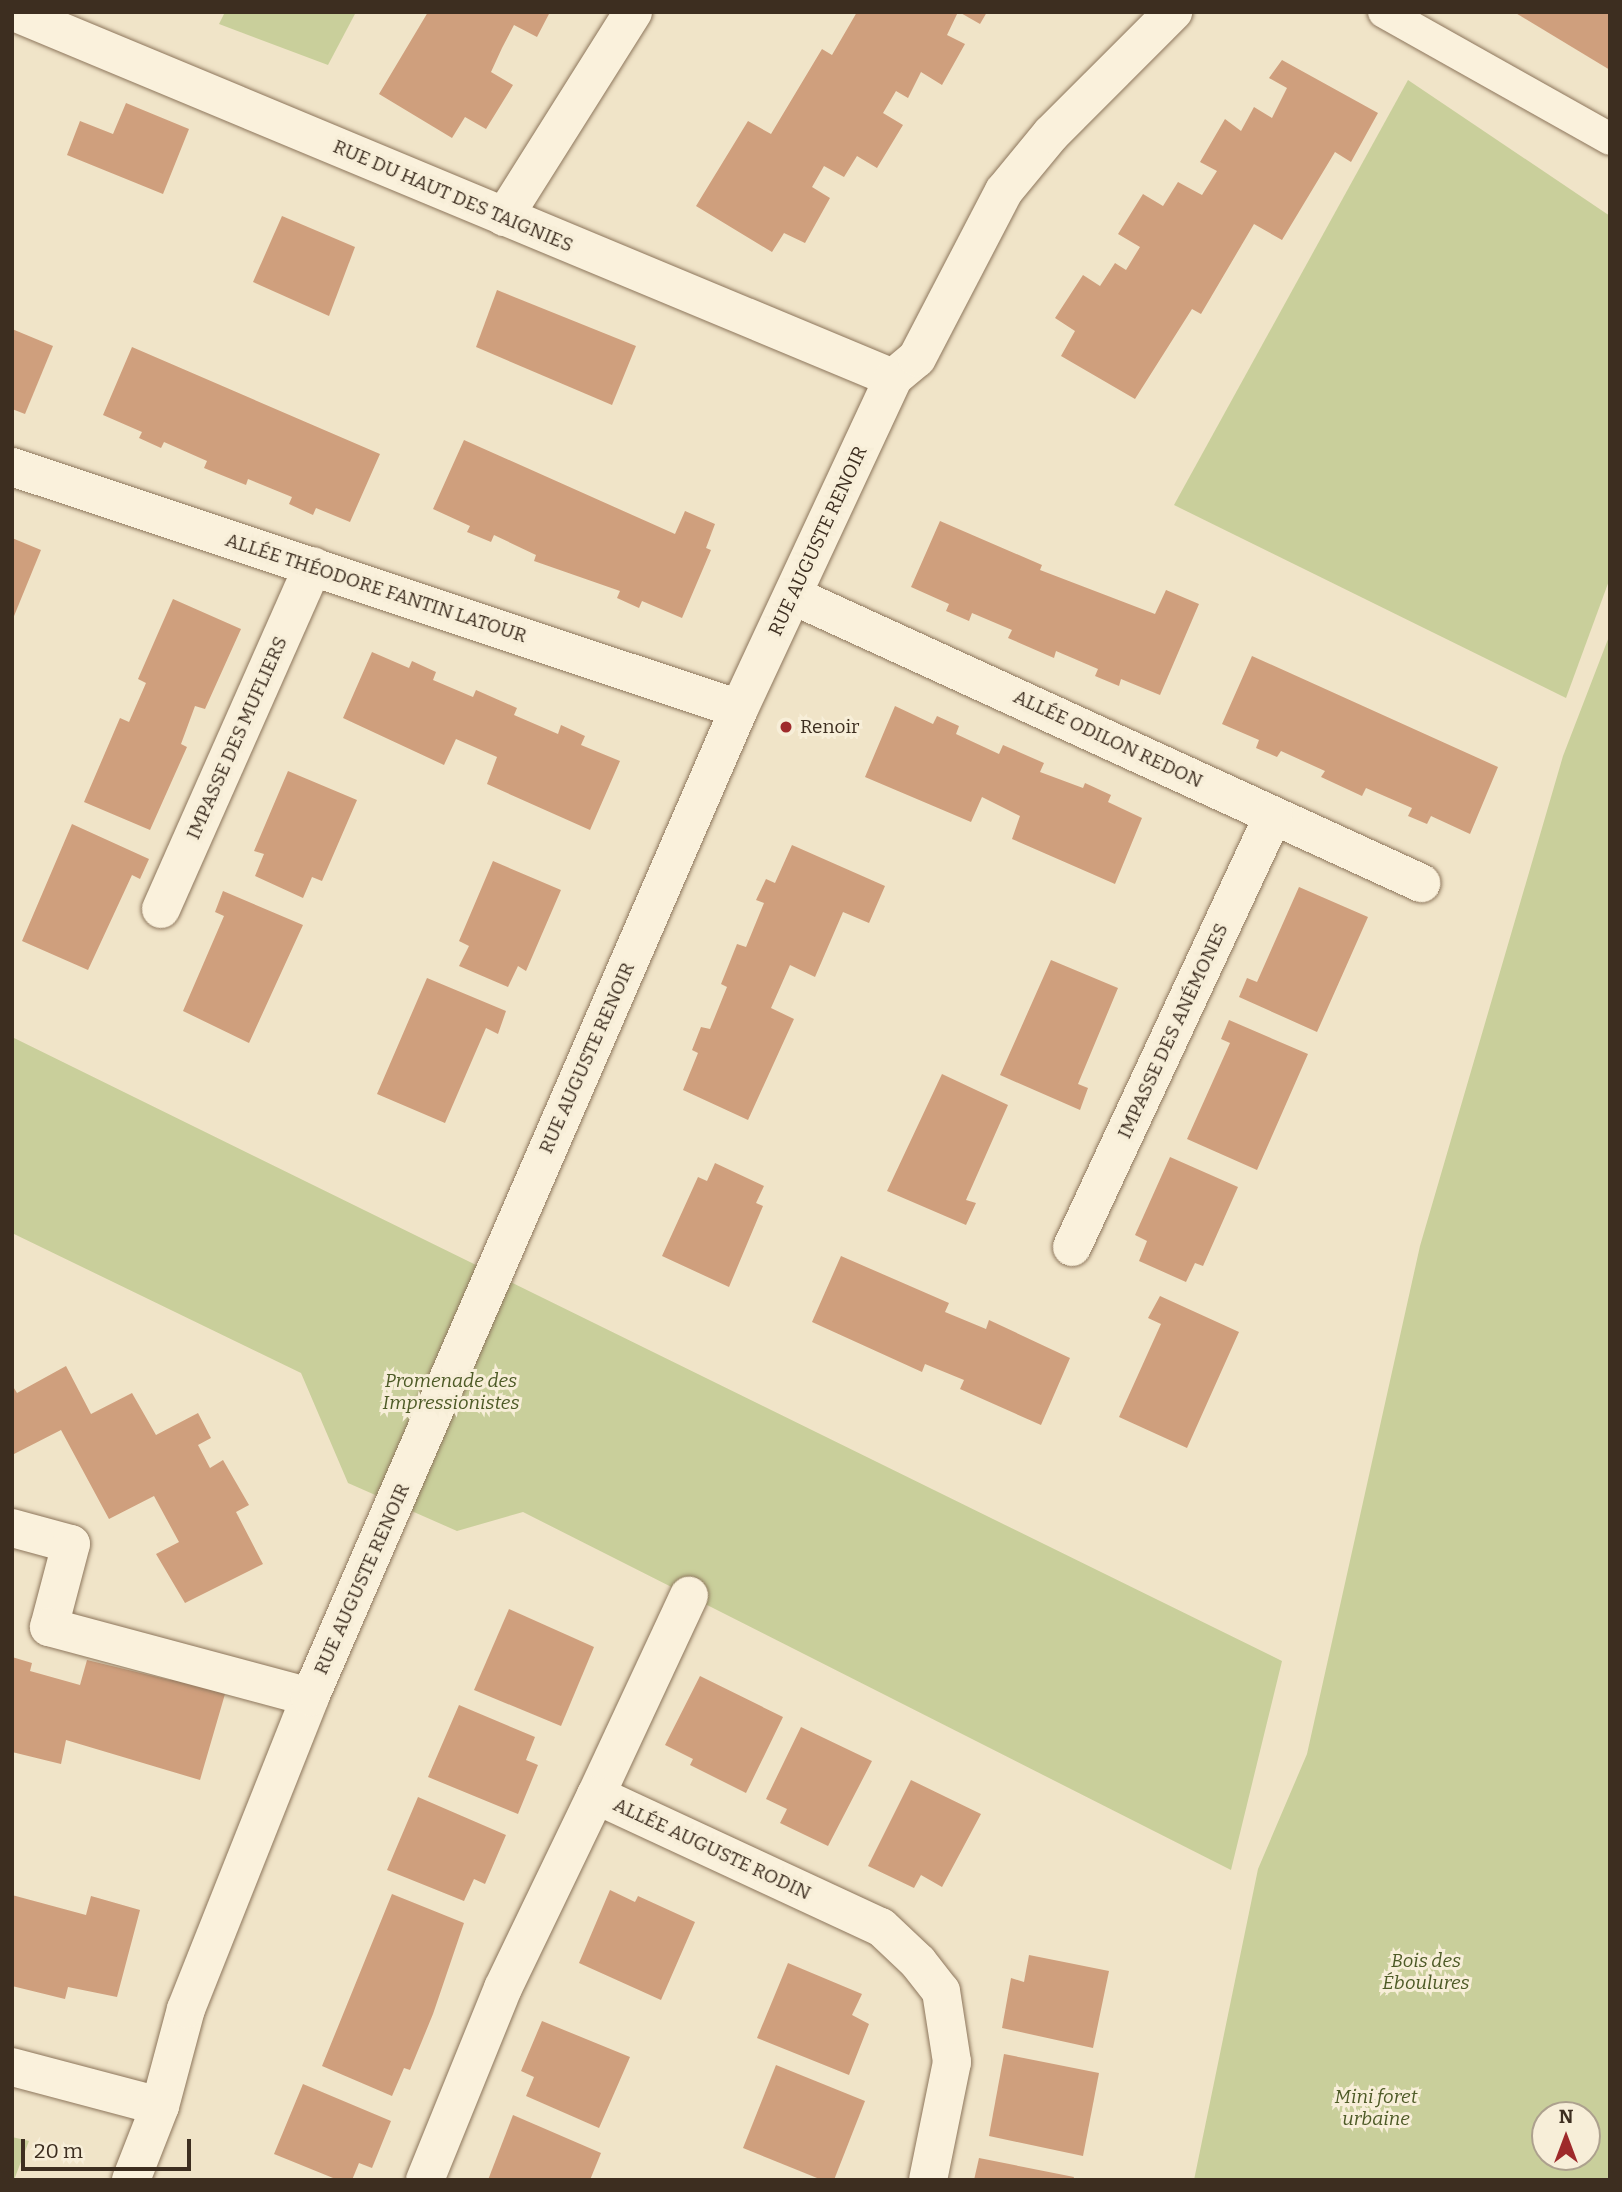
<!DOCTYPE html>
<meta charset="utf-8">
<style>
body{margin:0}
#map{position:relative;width:1622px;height:2192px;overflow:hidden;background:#f0e4c8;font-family:Bitter,serif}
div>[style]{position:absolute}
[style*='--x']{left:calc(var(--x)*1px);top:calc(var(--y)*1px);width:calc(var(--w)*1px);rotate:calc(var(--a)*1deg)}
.green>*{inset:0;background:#c9cf9b}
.building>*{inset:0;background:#cf9f7d}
.roads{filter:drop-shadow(0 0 2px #8d765c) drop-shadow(0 0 2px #8d765c)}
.lane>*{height:32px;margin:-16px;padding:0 16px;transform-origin:16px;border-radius:16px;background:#faf1dc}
.street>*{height:38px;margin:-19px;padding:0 19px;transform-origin:19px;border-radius:19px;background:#faf1dc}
.dots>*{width:19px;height:19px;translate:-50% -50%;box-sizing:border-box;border:4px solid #f7eed8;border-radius:50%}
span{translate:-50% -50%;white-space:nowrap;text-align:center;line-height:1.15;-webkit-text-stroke:6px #f7eed8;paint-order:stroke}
.street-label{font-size:19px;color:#3d2e20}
.poi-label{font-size:19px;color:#3d2e20}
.left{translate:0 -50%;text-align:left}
.park-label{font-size:19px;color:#4d5a26;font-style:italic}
.frame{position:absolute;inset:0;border:14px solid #3d2e20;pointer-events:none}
.north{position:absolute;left:1531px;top:2101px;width:70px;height:70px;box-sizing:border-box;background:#f7eed8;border:2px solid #ada18e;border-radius:50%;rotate:0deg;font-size:19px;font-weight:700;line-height:28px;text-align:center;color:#3d2e20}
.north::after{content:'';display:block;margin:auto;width:24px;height:32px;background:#9e2a2b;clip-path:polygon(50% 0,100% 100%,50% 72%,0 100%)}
.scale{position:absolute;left:21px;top:2139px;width:170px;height:32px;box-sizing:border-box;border:4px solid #3d2e20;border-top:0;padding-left:9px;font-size:21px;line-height:24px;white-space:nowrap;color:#3d2e20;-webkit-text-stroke:5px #f7eed8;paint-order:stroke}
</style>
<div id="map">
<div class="green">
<div style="clip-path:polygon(225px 12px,356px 12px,328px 65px,219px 24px)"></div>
<div style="clip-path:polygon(1408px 80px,1610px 216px,1610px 578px,1566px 698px,1174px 505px)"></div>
<div style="clip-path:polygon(evenodd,1610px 634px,1610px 2180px,1194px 2180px,1258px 1869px,1307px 1754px,1420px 1246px,1563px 756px,1610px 634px,1587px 2115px,1587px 2157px,1545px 2157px,1545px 2115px,1587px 2115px)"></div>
<div style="clip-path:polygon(12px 1037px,1282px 1661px,1231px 1870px,523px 1512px,457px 1531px,348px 1483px,301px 1373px,12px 1233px)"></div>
<div style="clip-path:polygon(12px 2137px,29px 2141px,14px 2180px,12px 2180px)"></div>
</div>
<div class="building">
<div style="clip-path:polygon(428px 12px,550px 12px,537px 37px,514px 25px,502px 48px,491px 72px,513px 85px,486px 129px,465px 117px,452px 138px,379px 94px)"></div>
<div style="clip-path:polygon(857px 12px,958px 12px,947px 35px,965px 44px,942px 85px,921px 72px,908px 98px,896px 91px,883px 113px,903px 125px,877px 168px,857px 156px,844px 177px,824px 166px,812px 187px,830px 198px,805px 243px,784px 233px,772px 252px,696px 206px,748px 121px,771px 134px,822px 49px,832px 55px)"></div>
<div style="clip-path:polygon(959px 12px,987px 12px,980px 24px)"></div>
<div style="clip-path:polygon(1514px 12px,1610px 12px,1610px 70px)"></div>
<div style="clip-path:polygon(1282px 60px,1378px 113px,1351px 162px,1335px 152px,1282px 240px,1254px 224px,1201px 314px,1192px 309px,1135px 399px,1061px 356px,1075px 331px,1055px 318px,1083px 275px,1100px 286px,1115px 263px,1126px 270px,1140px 247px,1118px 234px,1143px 194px,1163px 206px,1178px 182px,1202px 195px,1217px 171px,1200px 162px,1225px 119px,1241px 131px,1254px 107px,1272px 118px,1287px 88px,1269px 78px)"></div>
<div style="clip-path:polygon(126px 103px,189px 129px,163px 194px,67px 155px,80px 121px,113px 134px)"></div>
<div style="clip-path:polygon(282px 216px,355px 247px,329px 316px,253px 282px)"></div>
<div style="clip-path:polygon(497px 290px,636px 346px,612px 405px,476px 347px)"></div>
<div style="clip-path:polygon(12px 329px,53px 346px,25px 414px,12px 409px)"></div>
<div style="clip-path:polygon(132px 347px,380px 454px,350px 522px,316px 508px,313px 515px,289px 504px,292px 497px,248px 479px,246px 485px,204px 468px,207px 461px,164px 442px,161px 448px,139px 438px,142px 432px,103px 415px)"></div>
<div style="clip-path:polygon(464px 440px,675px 534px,685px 511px,715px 524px,706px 548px,711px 550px,682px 618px,642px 601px,639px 608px,617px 598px,620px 591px,534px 561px,536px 555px,494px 535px,491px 542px,467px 532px,470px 526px,433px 509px)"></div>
<div style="clip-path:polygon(940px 521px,1042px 565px,1040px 570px,1155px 614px,1166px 590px,1199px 604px,1160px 695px,1121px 679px,1119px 686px,1095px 676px,1098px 669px,1056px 651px,1054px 658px,1008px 638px,1012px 630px,972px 613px,969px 621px,946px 611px,949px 604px,911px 587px)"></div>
<div style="clip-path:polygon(12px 538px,41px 550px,12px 621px)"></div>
<div style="clip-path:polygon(173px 599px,241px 629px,205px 709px,195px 706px,181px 744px,187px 747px,150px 830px,84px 802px,120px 718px,129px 722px,146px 683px,138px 679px)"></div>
<div style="clip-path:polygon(372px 652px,409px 668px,412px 661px,436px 672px,433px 680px,473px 697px,476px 690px,517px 708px,514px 715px,558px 734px,561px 725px,585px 736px,581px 745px,620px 761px,590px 830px,487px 784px,497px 757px,456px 739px,444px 765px,343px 718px)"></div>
<div style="clip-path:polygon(1252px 656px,1498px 767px,1470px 834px,1431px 816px,1427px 824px,1408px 816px,1412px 808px,1366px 788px,1362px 796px,1321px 777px,1325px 771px,1281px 751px,1277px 757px,1256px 748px,1259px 740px,1222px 724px)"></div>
<div style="clip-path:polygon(895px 706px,933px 724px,937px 716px,959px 726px,956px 734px,999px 754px,1003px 745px,1044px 763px,1040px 772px,1083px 788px,1085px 783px,1111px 795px,1108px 802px,1142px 818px,1115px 884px,1012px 839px,1020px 816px,982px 797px,971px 822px,865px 777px)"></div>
<div style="clip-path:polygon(288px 771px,357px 800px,322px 881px,312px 877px,303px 898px,255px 876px,264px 854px,254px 851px)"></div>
<div style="clip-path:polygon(72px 824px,149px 859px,140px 879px,132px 875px,88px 970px,22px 941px)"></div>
<div style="clip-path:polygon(792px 845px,885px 886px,869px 923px,843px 912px,815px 977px,790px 965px,771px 1008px,794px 1019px,748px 1120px,683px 1090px,698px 1053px,692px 1050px,701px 1027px,710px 1029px,727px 987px,721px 984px,737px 944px,746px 947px,764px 903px,756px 900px,766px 879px,775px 883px)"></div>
<div style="clip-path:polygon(493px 861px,561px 890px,526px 971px,518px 966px,508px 987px,459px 966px,469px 946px,459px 941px)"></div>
<div style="clip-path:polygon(1299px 887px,1368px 917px,1317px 1032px,1239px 997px,1247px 978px,1257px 982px)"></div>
<div style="clip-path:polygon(223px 891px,303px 925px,249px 1043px,183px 1011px,224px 916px,215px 912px)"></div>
<div style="clip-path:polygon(1051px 960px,1118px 988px,1078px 1084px,1088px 1088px,1080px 1110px,1000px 1075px)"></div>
<div style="clip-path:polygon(427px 978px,506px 1011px,498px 1034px,486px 1028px,445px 1123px,377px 1094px)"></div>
<div style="clip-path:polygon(1229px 1020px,1308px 1054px,1257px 1170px,1187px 1139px,1230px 1043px,1221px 1039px)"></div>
<div style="clip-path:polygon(942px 1074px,1008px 1105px,966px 1200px,976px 1203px,966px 1225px,887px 1191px)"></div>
<div style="clip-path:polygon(1170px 1157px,1238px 1187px,1203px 1266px,1195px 1263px,1186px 1282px,1139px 1261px,1147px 1241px,1135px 1235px)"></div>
<div style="clip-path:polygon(715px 1163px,764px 1186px,756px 1203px,763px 1206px,729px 1287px,662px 1256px,698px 1177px,707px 1181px)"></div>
<div style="clip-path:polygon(841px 1256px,949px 1303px,945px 1312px,986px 1329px,989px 1320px,1070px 1358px,1041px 1425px,960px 1389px,964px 1380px,925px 1364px,922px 1372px,812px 1322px)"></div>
<div style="clip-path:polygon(1160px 1296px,1239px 1332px,1187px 1448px,1119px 1417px,1161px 1324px,1148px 1318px)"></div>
<div style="clip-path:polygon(66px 1366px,91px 1414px,132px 1393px,156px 1435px,198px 1413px,211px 1438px,198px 1445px,210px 1468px,223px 1460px,249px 1505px,236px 1512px,263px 1564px,185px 1603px,156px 1554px,179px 1542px,154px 1496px,109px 1519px,61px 1430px,14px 1454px,12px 1385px,17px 1393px)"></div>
<div style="clip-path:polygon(509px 1609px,594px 1647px,561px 1726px,474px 1690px)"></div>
<div style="clip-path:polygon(12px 1657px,32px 1663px,30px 1671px,80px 1685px,87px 1660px,170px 1680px,171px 1675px,225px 1694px,200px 1780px,66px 1740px,61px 1764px,12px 1752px)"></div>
<div style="clip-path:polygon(700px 1676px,783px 1717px,746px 1793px,690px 1765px,693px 1759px,665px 1745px)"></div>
<div style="clip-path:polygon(459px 1705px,535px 1737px,526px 1760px,538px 1765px,518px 1814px,428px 1777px)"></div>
<div style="clip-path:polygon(801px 1727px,872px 1761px,828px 1846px,780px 1823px,787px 1809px,766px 1799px)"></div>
<div style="clip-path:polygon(911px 1780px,981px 1814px,942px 1887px,921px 1875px,914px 1888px,868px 1866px)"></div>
<div style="clip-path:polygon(418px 1797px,506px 1835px,485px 1884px,474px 1879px,464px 1901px,387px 1870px)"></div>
<div style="clip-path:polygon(610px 1890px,635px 1902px,638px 1896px,695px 1922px,661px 2000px,579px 1963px)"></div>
<div style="clip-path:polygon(392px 1894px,464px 1923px,433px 2014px,410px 2070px,404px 2068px,392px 2096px,322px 2066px)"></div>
<div style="clip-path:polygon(12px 1895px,86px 1915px,91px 1896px,140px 1910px,117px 1997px,68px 1987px,65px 1999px,12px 1986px)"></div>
<div style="clip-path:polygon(1029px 1955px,1109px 1971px,1093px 2048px,1002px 2028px,1011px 1978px,1024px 1982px)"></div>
<div style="clip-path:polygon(788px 1963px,862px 1994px,852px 2015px,869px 2024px,849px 2075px,757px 2038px)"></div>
<div style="clip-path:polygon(542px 2021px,630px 2057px,599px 2128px,526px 2096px,534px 2077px,521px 2071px)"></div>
<div style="clip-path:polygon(1004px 2054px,1099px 2073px,1083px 2156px,989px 2136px)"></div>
<div style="clip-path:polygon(776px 2065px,865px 2101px,834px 2180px,822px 2180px,743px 2148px)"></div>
<div style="clip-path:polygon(303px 2084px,391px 2121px,372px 2168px,359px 2163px,352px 2180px,338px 2180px,274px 2154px)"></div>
<div style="clip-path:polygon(513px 2115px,601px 2153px,590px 2180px,488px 2180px)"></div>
<div style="clip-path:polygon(979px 2158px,1074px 2177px,1073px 2180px,974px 2180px)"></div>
</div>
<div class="roads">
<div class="lane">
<div style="--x:1384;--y:12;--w:259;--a:29.3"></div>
</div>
<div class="street">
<div style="--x:14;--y:12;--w:952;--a:22.61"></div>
<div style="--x:504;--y:217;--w:242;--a:-57.8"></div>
<div style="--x:12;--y:467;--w:766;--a:18.41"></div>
<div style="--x:794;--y:596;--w:690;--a:24.6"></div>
<div style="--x:161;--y:909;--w:375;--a:-66.1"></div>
<div style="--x:1072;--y:1247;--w:476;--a:-65"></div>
<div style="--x:12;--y:1528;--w:61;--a:15.2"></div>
<div style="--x:71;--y:1544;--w:86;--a:104.8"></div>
<div style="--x:49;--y:1627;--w:270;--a:15"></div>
<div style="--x:596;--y:1795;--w:220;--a:-65"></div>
<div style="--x:12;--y:2067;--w:153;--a:14.8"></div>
<div style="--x:131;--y:2180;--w:79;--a:-68.6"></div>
<div style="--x:160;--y:2106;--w:100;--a:-75"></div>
<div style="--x:186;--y:2009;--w:336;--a:-68.3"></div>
<div style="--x:310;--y:1697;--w:1077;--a:-66.53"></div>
<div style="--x:739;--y:709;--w:365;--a:-65"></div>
<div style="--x:893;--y:378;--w:31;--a:-40"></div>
<div style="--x:917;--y:358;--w:188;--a:-62.5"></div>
<div style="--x:1004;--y:191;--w:74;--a:-50.5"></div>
<div style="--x:1051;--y:134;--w:173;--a:-45"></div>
<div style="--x:425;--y:2180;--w:207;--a:-67.9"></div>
<div style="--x:503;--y:1988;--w:214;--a:-64.3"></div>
<div style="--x:596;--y:1795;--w:314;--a:24.9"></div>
<div style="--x:881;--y:1927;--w:51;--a:43.4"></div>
<div style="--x:918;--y:1962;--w:37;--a:52"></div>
<div style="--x:941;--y:1991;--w:72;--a:81.2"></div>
<div style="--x:952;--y:2062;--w:120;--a:101.5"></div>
</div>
</div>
<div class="dots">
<div style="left:786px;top:727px;background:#9e2a2b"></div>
</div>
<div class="street-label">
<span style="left:453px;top:196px;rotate:23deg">RUE DU HAUT DES TAIGNIES</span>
<span style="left:818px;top:541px;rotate:-65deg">RUE AUGUSTE RENOIR</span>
<span style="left:376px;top:588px;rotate:18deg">ALLÉE THÉODORE FANTIN LATOUR</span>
<span style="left:237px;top:738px;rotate:-66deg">IMPASSE DES MUFLIERS</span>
<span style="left:1108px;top:739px;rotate:25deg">ALLÉE ODILON REDON</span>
<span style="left:1173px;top:1031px;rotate:-65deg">IMPASSE DES ANÉMONES</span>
<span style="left:587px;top:1058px;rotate:-66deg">RUE AUGUSTE RENOIR</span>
<span style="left:362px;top:1579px;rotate:-66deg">RUE AUGUSTE RENOIR</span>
<span style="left:712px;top:1849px;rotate:25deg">ALLÉE AUGUSTE RODIN</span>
</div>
<div class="poi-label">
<span class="left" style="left:800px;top:727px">Renoir</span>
</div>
<div class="park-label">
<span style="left:451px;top:1392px">Promenade des<br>Impressionistes</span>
<span style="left:1426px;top:1972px">Bois des<br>Éboulures</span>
<span style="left:1376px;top:2108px">Mini foret<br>urbaine</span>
</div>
<div class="frame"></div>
<div class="north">N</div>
<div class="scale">20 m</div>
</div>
